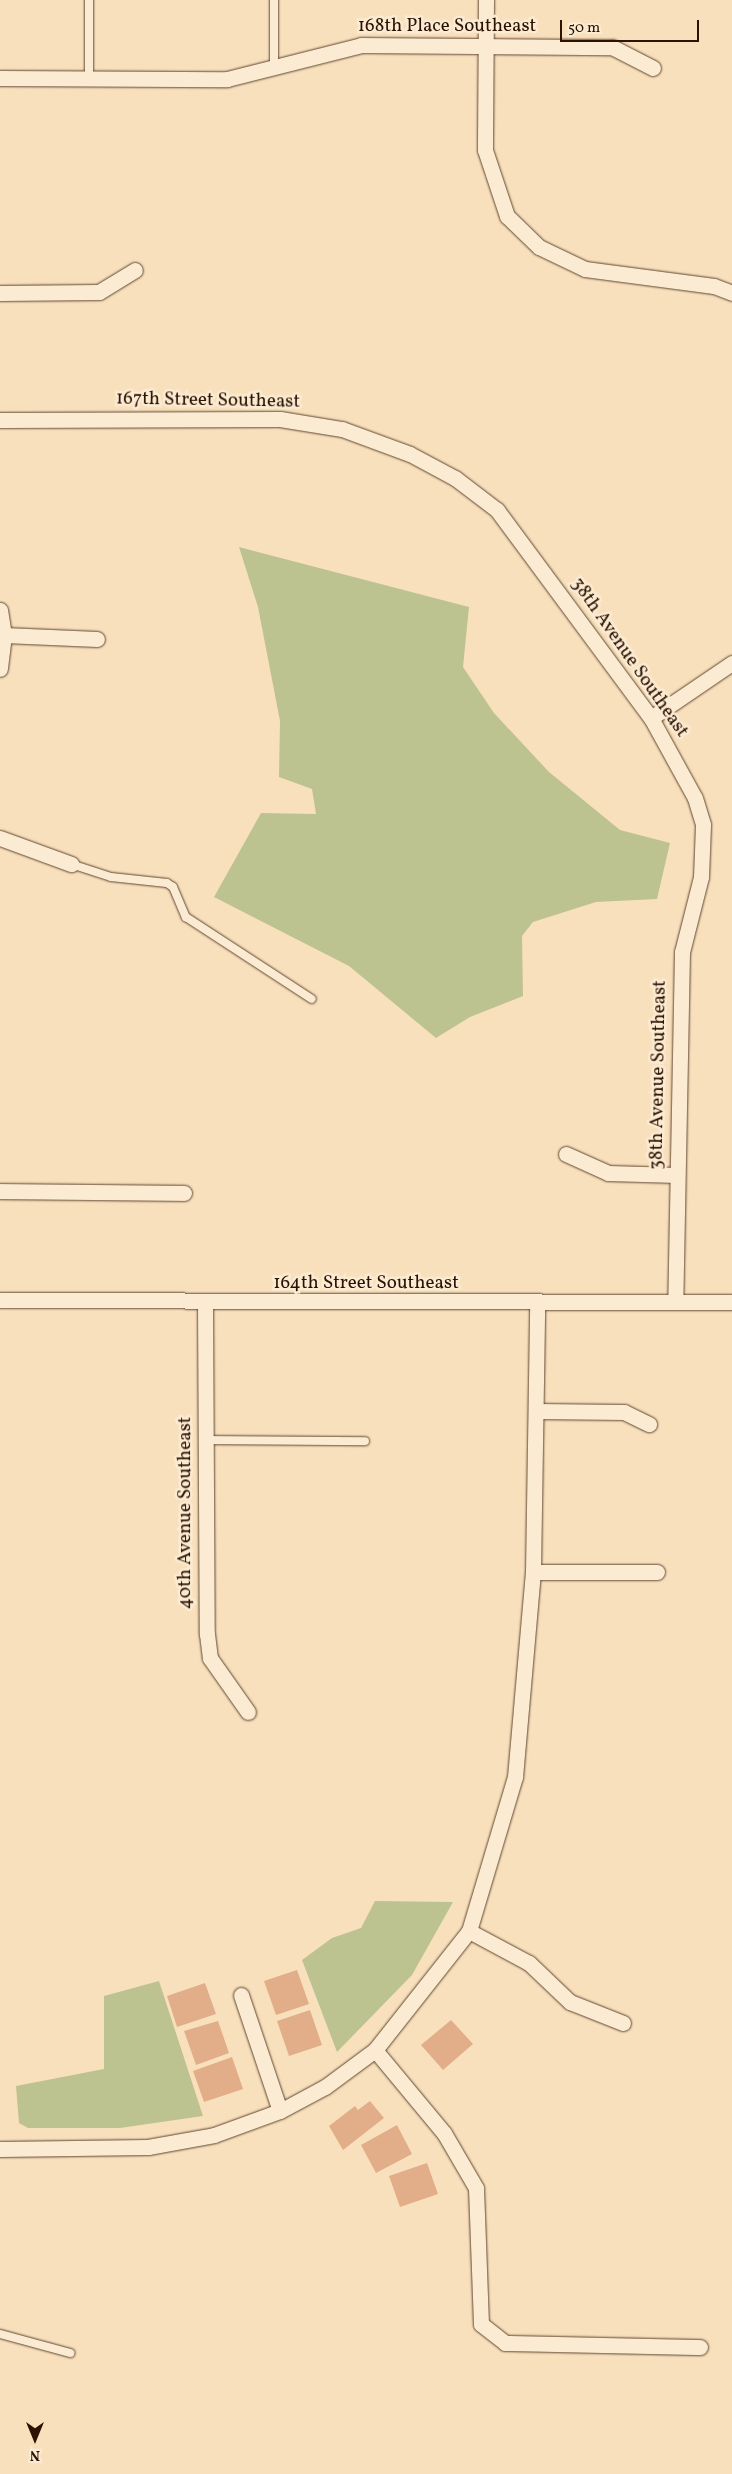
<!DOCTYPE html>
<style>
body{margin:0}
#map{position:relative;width:732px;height:2474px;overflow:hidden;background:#f9e0bc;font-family:Vollkorn,serif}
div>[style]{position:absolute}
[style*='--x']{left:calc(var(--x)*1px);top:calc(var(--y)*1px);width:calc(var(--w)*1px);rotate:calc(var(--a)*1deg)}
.green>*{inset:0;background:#bdc291}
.building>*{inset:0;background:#e2ad89}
.roads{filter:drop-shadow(0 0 1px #5f4630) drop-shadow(0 0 1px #5f4630)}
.lane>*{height:8px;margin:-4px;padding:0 4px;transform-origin:4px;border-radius:4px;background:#fbebd3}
.street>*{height:15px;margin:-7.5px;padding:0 7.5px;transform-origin:7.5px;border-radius:7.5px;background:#fbebd3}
span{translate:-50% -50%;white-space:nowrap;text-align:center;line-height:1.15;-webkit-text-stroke:5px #fbebd3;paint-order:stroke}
.street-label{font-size:19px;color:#2c1201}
.north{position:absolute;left:10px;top:2414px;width:50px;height:50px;-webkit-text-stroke:4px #fbebd3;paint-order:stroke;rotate:180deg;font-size:14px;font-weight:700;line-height:20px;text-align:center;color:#2c1201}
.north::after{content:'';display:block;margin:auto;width:18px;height:22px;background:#2c1201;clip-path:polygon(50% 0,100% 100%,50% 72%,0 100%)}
.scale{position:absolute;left:560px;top:20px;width:139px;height:22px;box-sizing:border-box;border:2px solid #2c1201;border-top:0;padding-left:6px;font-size:15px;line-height:18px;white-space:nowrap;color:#2c1201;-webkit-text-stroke:4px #fbebd3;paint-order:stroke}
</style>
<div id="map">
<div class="green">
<div style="clip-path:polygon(239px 547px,469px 607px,463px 667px,494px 713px,549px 772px,620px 830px,670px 843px,657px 899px,596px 902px,533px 922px,522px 936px,523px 996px,470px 1017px,436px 1038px,349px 966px,214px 897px,261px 813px,316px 814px,312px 789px,279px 777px,280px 721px,258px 607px)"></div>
<div style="clip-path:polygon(375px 1901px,453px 1902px,412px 1975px,337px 2052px,302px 1960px,332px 1938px,361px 1928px)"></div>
<div style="clip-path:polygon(159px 1981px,203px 2116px,120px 2128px,28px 2128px,19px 2123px,16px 2086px,104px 2069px,104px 1996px)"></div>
</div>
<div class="building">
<div style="clip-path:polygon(297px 1970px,309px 2004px,276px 2015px,264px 1981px)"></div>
<div style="clip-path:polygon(205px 1983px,216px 2014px,177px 2027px,167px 1996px)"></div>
<div style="clip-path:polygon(310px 2010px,322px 2045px,289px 2056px,277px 2021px)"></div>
<div style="clip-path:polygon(451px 2020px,473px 2044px,443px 2070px,421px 2045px)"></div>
<div style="clip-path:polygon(218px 2021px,229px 2053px,196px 2065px,184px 2031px)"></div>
<div style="clip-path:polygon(232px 2057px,243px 2089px,204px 2102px,193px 2071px)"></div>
<div style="clip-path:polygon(370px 2101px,384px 2118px,343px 2150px,329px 2126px,355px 2106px,358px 2110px)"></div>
<div style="clip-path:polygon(397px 2125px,412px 2154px,376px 2173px,361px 2145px)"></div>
<div style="clip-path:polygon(427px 2163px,438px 2194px,400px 2207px,389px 2176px)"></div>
</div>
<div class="roads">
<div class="lane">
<div style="--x:274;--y:0;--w:67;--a:90"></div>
<div style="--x:89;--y:80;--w:80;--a:-90"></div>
<div style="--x:71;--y:864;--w:42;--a:18"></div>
<div style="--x:111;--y:877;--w:56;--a:6.1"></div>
<div style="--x:167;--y:883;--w:7;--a:34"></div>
<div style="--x:173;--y:887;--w:33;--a:67"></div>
<div style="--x:186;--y:917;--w:150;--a:33.1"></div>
<div style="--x:205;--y:1440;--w:160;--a:0.4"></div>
<div style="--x:0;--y:2334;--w:73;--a:15.2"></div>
</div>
<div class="street">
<div style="--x:486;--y:0;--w:150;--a:90.4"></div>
<div style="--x:485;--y:150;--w:70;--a:71.6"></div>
<div style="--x:507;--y:216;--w:45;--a:44.1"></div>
<div style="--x:539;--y:247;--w:51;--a:25.6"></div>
<div style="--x:585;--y:269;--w:130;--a:7.5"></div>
<div style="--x:714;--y:286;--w:19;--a:21"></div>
<div style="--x:0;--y:78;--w:227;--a:0.3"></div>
<div style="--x:227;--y:79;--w:138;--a:-14.2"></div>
<div style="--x:361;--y:45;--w:251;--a:0.5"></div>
<div style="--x:612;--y:47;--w:46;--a:27.1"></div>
<div style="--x:0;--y:293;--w:99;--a:-0.6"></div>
<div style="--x:99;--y:292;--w:42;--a:-31.4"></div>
<div style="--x:0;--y:420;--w:280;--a:-0.2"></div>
<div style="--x:280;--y:419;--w:63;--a:9.2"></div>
<div style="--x:342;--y:429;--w:72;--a:20.2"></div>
<div style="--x:410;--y:454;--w:51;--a:28.1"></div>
<div style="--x:455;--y:478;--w:53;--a:37.3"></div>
<div style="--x:497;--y:510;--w:259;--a:53.5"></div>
<div style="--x:651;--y:718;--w:91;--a:61.2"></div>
<div style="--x:695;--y:798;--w:28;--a:73"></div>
<div style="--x:703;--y:825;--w:52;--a:92.2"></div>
<div style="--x:701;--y:877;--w:77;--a:104.2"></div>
<div style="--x:682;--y:952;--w:350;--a:91.1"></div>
<div style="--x:0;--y:610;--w:25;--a:81"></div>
<div style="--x:4;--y:635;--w:34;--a:97"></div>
<div style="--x:4;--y:635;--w:93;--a:2.5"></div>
<div style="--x:651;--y:718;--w:98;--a:-34.2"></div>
<div style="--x:0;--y:838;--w:76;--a:20.1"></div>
<div style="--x:566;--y:1154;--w:46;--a:24.3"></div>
<div style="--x:608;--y:1173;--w:69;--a:1.7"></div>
<div style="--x:0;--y:1191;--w:184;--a:0.6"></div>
<div style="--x:0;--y:1300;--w:732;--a:0.16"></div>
<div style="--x:205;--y:1302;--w:332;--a:89.7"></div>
<div style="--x:207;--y:1634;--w:24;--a:83"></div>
<div style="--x:210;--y:1658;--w:66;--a:54.9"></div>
<div style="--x:536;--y:1411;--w:88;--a:0.7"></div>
<div style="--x:624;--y:1412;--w:28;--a:26"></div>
<div style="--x:533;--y:1572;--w:124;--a:0"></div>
<div style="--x:469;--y:1931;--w:68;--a:28.1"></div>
<div style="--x:529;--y:1963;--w:57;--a:43.6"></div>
<div style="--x:570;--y:2002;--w:57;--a:21.6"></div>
<div style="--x:241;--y:1995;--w:122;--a:71.4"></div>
<div style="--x:375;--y:2050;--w:108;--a:50.3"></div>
<div style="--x:444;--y:2133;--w:64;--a:59.8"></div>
<div style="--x:476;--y:2188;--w:136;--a:87.9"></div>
<div style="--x:481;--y:2324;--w:31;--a:38"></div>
<div style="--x:505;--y:2343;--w:195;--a:1.2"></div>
<div style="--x:0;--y:2149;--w:148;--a:-0.8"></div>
<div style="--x:148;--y:2147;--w:67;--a:-10.3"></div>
<div style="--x:214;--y:2135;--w:70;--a:-20"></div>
<div style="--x:280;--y:2111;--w:51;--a:-28.1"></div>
<div style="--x:325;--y:2087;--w:62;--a:-36.5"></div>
<div style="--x:375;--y:2050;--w:152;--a:-51.7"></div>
<div style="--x:469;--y:1931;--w:161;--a:-73.4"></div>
<div style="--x:515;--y:1777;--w:206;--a:-85"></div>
<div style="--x:533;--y:1572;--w:267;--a:-89.1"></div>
</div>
</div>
<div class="street-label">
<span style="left:447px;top:27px">168th Place Southeast</span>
<span style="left:208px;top:401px;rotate:1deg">167th Street Southeast</span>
<span style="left:629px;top:658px;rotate:55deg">38th Avenue Southeast</span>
<span style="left:659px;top:1075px;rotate:-89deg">38th Avenue Southeast</span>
<span style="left:366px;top:1284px">164th Street Southeast</span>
<span style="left:186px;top:1513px;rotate:-90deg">40th Avenue Southeast</span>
</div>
<div class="north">N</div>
<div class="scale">50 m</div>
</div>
